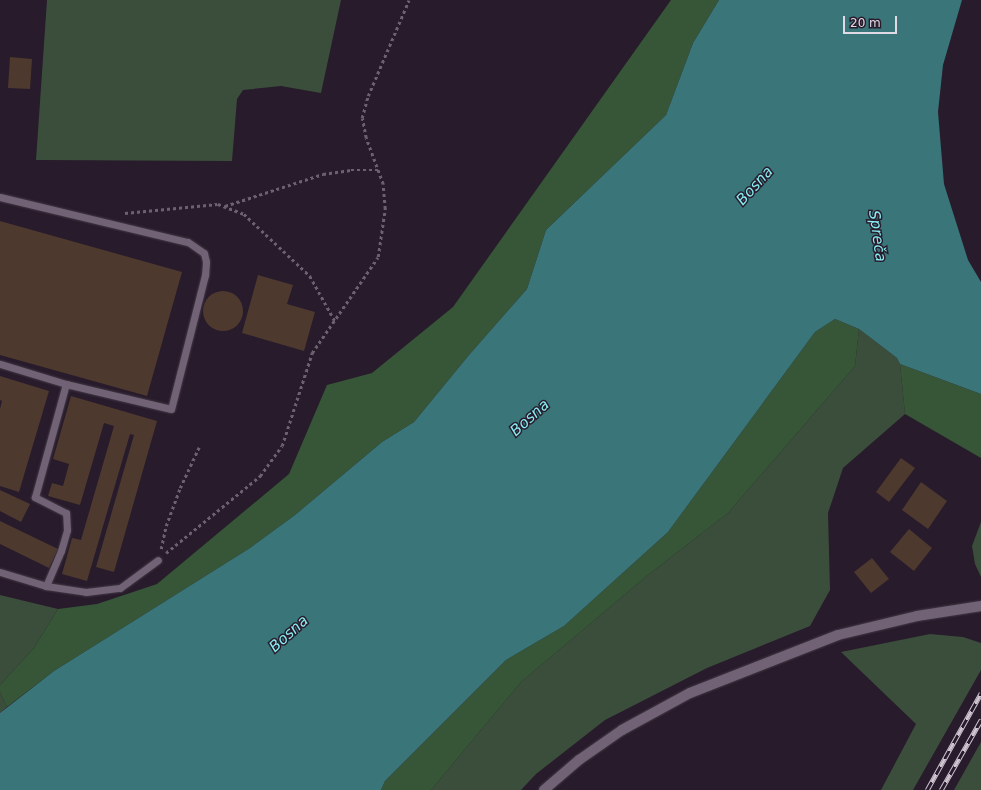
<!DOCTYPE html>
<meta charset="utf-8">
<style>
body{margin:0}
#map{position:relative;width:981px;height:790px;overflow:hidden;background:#281b2b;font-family:"DejaVu Sans",sans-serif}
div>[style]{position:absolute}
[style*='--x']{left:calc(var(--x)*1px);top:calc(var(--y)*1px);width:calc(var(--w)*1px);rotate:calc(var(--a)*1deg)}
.green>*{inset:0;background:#3b4e3b}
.forest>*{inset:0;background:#365637}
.water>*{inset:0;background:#397579}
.building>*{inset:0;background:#4d392e}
.round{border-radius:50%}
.path>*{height:2.5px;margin-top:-1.25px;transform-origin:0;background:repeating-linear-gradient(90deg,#6c616f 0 3px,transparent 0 6px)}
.roads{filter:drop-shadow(0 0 1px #423945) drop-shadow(0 0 1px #423945)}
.service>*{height:7px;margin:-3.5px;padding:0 3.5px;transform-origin:3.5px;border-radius:3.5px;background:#716275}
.secondary>*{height:10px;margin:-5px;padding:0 5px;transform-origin:5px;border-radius:5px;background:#716275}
.rail>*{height:4.5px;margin-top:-2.25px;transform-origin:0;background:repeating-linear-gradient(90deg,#281b2b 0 9px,#cec5d1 0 18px);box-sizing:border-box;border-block:1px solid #cec5d1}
span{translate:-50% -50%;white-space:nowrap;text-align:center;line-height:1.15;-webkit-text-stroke:3px #281b2b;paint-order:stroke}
.water-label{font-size:15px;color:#89ecf2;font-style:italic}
.scale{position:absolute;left:843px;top:16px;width:54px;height:18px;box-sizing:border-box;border:2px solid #e1d9e4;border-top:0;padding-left:5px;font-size:12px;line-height:14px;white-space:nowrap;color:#e1d9e4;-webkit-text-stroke:3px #281b2b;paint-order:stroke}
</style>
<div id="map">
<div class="green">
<div style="clip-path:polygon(47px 0,341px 0,321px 93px,281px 86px,243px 90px,237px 99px,232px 161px,36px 160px)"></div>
<div style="clip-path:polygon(859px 329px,897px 358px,900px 364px,905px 414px,843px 468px,828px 513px,830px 590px,810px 626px,707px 668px,605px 720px,536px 774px,521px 790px,431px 790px,521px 682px,648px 575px,728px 513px,855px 366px)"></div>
<div style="clip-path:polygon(981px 522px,981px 577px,975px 564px,972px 546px)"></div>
<div style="clip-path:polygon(0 595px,58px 609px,34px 648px,0 685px)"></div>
<div style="clip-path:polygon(930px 634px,963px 637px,981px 643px,981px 670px,913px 790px,881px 790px,916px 724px,841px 652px)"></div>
<div style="clip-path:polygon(0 692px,7px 707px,0 713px)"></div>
<div style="clip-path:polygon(981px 742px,981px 790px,954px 790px)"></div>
</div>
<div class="forest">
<div style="clip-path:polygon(671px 0,719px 0,693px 43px,666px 115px,546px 230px,527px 289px,469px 355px,414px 422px,382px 442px,295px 515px,250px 548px,54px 671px,7px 707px,0 692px,0 685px,34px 648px,58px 609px,97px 604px,157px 584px,289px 474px,327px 385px,372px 373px,453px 307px)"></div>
<div style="clip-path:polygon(835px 319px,859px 329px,855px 366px,728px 513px,648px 575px,521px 682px,431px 790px,381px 790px,385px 781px,506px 660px,564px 626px,668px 532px,815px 332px)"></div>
<div style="clip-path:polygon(900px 364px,981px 394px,981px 458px,905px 414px)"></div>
</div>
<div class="water">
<div style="clip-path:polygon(719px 0,962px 0,943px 65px,938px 112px,944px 184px,968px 260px,981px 282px,981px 394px,900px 364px,897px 358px,859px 329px,835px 319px,815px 332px,668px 532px,564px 626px,506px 660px,385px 781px,381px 790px,0 790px,0 713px,54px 671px,250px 548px,295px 515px,382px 442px,414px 422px,469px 355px,527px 289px,546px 230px,666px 115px,693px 43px)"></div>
</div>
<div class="building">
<div style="clip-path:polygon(10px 57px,32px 59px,30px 89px,8px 88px)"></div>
<div style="clip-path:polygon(0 221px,182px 272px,147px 396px,0 355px)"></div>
<div style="clip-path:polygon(258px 275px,293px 285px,287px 304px,315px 312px,304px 351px,242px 333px)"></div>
<div class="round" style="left:203px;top:291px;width:40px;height:40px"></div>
<div style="clip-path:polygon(0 376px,49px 391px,19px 492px,0 486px,0 409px,2px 401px,0 400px)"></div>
<div style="clip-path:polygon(71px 396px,157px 421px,114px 572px,96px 567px,134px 435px,130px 434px,87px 581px,62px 574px,72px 538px,81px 540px,114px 426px,104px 423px,80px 505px,48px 496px,52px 483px,63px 486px,69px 464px,53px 459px)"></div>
<div style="clip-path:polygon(901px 458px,915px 468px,889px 502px,876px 492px)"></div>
<div style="clip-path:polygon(921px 482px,947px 501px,928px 529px,902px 510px)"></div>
<div style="clip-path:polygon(0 490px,30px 504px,21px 522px,0 511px)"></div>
<div style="clip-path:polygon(0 521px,58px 549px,49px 568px,0 544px)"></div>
<div style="clip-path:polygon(909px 529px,932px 548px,914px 571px,890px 552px)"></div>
<div style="clip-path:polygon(872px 558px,889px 579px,871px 593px,854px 572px)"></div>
</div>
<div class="path">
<div style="--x:225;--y:206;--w:103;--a:-18.1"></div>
<div style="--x:323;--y:174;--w:28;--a:-8"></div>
<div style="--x:351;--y:170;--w:27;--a:0"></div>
<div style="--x:125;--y:213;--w:93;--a:-5.5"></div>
<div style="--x:218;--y:204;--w:28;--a:21"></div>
<div style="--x:244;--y:214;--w:91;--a:43.2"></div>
<div style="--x:310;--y:276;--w:51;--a:60.9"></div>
<div style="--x:161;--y:549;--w:24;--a:-78"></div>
<div style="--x:166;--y:526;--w:40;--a:-69.8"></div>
<div style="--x:180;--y:488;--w:45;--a:-65.1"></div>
<div style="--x:166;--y:553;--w:122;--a:-39.3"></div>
<div style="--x:260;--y:476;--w:37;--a:-54"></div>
<div style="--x:282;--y:446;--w:98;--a:-72.1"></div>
<div style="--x:312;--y:353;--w:116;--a:-55.5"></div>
<div style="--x:378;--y:257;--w:49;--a:-81.7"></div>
<div style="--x:385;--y:209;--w:25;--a:-95"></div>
<div style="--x:383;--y:184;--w:49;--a:-110.3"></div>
<div style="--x:366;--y:138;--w:20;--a:-101"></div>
<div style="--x:362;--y:118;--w:23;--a:-75"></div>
<div style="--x:368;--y:96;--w:104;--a:-66.9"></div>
</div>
<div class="roads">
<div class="service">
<div style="--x:0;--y:197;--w:193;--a:13.5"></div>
<div style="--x:188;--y:242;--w:19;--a:35"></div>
<div style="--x:204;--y:253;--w:9;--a:77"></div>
<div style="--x:206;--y:262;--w:13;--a:94"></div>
<div style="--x:205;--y:275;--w:138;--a:104.2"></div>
<div style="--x:171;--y:409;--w:108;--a:-166.6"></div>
<div style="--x:66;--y:384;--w:69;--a:-163.1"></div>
<div style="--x:0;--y:572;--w:48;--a:16.9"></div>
<div style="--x:46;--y:586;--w:40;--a:8.5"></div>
<div style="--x:86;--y:592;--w:34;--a:-7"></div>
<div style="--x:120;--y:588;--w:47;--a:-36.4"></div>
<div style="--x:46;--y:586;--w:38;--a:-67"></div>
<div style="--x:61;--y:551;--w:22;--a:-74"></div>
<div style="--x:67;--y:530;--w:17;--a:-93"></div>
<div style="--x:66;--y:513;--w:35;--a:-153"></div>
<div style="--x:35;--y:497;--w:117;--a:-74.7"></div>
</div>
<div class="secondary">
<div style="--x:544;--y:790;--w:46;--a:-40.6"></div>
<div style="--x:579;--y:760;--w:52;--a:-34.9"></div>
<div style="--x:622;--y:730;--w:77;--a:-28.6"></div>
<div style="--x:690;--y:693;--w:159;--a:-21.4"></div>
<div style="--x:838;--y:635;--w:81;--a:-13.5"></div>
<div style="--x:917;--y:616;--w:65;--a:-8.9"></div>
</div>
</div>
<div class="rail">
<div style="--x:927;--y:790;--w:111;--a:-60.9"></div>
<div style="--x:941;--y:790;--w:81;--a:-60.3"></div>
</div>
<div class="water-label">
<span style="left:755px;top:186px;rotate:-48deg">Bosna</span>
<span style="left:877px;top:236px;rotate:82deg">Spreča</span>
<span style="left:530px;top:418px;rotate:-42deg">Bosna</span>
<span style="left:289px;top:634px;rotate:-42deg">Bosna</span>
</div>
<div class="scale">20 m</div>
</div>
